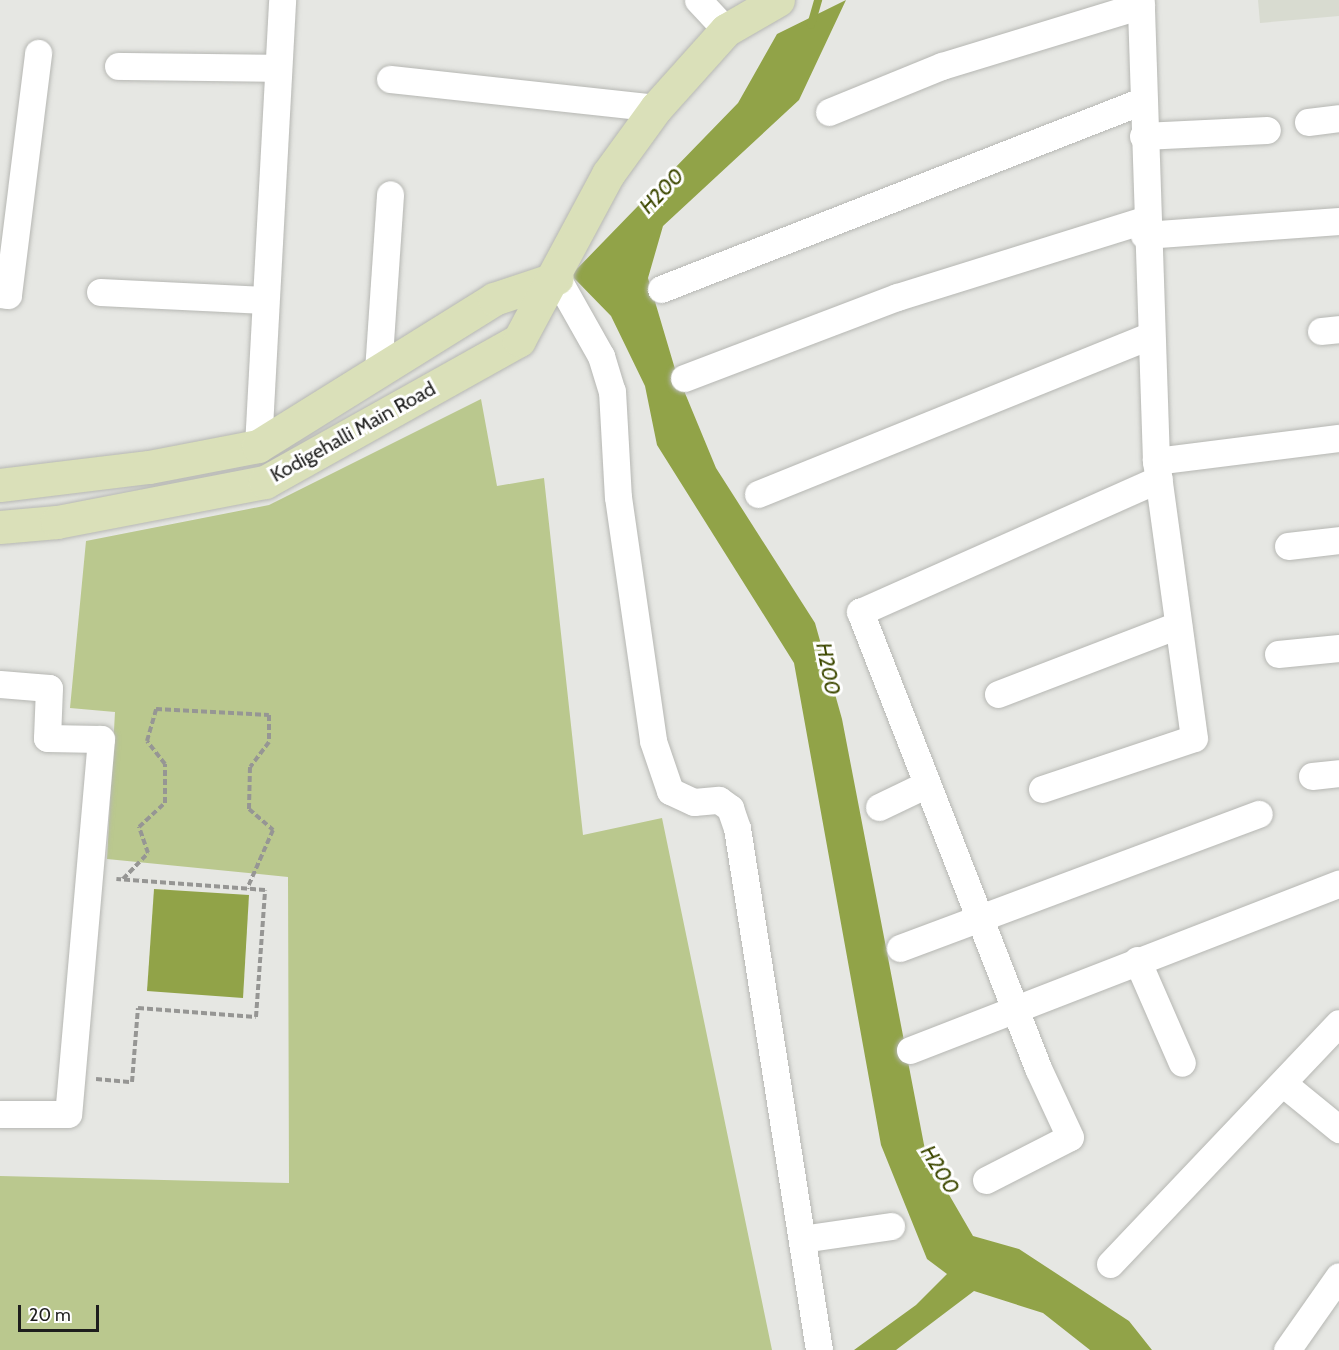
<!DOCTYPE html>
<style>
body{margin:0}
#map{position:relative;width:1339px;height:1350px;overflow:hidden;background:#e6e7e3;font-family:Cabin,sans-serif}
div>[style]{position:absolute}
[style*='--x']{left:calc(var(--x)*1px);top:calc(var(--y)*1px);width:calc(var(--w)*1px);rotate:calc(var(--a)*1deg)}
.built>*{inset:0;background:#d8dbd0}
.green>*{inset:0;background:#bac88e}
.water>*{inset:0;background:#91a348}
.stream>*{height:8px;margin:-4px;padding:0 4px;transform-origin:4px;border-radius:4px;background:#91a348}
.path>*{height:4px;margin-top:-2px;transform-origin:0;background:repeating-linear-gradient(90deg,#969694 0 6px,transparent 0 9px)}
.roads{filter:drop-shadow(0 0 2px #b6b7b3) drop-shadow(0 0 2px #b6b7b3)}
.street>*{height:27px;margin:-13.5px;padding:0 13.5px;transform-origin:13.5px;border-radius:13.5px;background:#fff}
.secondary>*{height:33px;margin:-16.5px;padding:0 16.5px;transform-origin:16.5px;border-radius:16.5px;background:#dae0b9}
span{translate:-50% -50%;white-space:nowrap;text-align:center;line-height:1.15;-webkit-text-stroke:6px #fff;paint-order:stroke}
.street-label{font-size:20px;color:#1e1e1d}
.water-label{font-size:21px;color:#3d4800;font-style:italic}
.scale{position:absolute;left:18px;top:1305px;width:81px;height:27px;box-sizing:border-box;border:3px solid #1e1e1d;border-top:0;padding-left:8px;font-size:18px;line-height:21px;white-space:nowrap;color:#1e1e1d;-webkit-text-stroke:4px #fff;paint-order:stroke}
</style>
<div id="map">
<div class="built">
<div style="clip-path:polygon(1258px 0,1339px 0,1339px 16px,1260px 23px)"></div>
</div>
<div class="green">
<div style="clip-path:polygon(481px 399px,497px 486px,544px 478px,583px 835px,662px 818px,772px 1350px,0 1350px,0 1176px,289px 1183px,288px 877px,107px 859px,115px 712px,70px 708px,86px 541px,269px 505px)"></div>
</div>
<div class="water">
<div style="clip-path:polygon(846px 0,799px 100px,663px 226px,648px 278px,675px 369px,716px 468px,815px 623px,842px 719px,926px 1155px,973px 1236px,1019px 1249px,1129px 1321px,1152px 1350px,1090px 1350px,1043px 1313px,974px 1291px,896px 1350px,854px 1350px,916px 1305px,947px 1274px,927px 1259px,881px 1145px,794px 663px,657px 445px,645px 386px,611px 316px,571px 275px,738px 103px,777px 34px)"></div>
<div style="clip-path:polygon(154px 889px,249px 895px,243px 998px,147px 991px)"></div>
</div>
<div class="stream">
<div style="--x:811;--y:25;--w:26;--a:-74"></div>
</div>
<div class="path">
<div style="--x:123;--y:879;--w:36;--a:-46"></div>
<div style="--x:148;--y:853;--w:28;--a:-109"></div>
<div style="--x:139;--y:827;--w:35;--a:-43"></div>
<div style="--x:165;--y:803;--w:39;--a:-90"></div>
<div style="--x:165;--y:764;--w:29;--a:-128"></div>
<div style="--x:147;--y:741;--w:33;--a:-74"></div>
<div style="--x:156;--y:709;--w:113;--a:3"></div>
<div style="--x:269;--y:715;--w:27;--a:90"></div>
<div style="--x:269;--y:742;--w:31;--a:127"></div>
<div style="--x:250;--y:767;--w:42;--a:91.4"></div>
<div style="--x:249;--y:809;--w:32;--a:41"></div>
<div style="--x:273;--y:830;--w:64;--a:113.8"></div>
<div style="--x:96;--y:1079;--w:36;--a:5"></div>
<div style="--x:132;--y:1082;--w:74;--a:-85.4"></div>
<div style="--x:138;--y:1008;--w:118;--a:4.4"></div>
<div style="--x:256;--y:1017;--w:127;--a:-85.9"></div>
<div style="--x:265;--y:890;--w:149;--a:-175.8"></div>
</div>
<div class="roads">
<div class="street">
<div style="--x:698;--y:0;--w:41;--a:47"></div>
<div style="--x:118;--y:66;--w:158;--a:0.7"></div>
<div style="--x:390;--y:79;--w:268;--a:6.2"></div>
<div style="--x:829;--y:112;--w:122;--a:-22.2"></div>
<div style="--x:942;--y:66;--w:208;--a:-17"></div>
<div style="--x:1308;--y:122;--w:31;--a:-7"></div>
<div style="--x:1143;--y:136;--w:124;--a:-2.8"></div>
<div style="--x:1144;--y:235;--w:196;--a:-4.1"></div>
<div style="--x:557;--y:278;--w:90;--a:60.6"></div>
<div style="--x:601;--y:356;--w:37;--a:73"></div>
<div style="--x:612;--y:391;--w:106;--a:86.8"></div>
<div style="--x:618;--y:497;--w:246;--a:81.8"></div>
<div style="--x:653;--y:741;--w:53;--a:71.2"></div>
<div style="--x:670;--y:791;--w:26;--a:25"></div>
<div style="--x:694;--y:802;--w:25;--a:-5"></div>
<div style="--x:719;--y:800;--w:14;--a:36"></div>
<div style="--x:730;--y:808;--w:21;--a:71"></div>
<div style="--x:737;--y:828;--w:528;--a:81.07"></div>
<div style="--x:661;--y:289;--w:516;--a:-21.35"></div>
<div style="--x:100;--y:292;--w:165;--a:2.8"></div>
<div style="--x:0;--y:294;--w:8;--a:7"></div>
<div style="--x:8;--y:295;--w:244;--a:-82.9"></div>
<div style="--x:1321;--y:331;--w:18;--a:-6"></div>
<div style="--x:378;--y:371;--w:177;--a:-86.1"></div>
<div style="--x:684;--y:378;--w:228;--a:-20.8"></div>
<div style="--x:897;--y:297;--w:259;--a:-17.3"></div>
<div style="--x:258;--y:446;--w:447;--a:-86.9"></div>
<div style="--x:1156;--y:461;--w:184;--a:-7.2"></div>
<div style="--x:758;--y:494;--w:423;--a:-22"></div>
<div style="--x:1288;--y:546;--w:51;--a:-6.7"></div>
<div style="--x:1278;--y:654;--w:61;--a:-5.6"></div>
<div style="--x:0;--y:684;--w:49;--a:4.7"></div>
<div style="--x:49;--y:688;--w:50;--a:92.3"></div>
<div style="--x:47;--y:738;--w:54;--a:1.1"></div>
<div style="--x:101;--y:739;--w:376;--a:95"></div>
<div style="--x:68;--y:1114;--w:68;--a:180"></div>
<div style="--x:998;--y:694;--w:193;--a:-21"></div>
<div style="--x:1312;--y:776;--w:27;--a:-6"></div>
<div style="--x:1042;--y:789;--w:160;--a:-18.5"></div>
<div style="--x:1194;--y:738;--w:280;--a:-97.8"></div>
<div style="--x:1156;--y:461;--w:461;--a:-91.9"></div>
<div style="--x:879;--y:807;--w:53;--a:-25.6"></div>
<div style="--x:900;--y:948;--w:383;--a:-20.5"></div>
<div style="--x:1137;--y:960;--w:112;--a:66.4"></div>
<div style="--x:910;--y:1050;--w:460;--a:-21.2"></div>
<div style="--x:1285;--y:1085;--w:70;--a:39.2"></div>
<div style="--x:986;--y:1180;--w:94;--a:-27.1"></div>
<div style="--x:1070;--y:1137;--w:76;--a:-114.9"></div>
<div style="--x:1038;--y:1068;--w:490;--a:-111.3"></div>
<div style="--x:860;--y:612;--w:327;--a:-24"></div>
<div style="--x:802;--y:1239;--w:90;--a:-8.3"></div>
<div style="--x:1110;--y:1264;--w:332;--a:-46.5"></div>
<div style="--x:1287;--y:1350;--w:90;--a:-54.9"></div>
</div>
<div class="secondary">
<div style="--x:0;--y:485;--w:150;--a:-6.9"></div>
<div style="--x:149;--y:467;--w:111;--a:-10.9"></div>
<div style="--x:258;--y:446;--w:278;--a:-31.9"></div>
<div style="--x:494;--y:299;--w:66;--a:-18.4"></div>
<div style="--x:0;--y:527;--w:57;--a:-5"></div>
<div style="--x:57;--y:522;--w:212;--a:-10.9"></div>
<div style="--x:265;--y:482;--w:291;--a:-29.2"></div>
<div style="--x:519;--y:340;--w:188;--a:-61.8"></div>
<div style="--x:608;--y:174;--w:82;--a:-54"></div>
<div style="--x:656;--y:108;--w:105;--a:-48.1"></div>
<div style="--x:726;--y:30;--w:60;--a:-30"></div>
</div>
</div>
<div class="street-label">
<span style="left:353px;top:432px;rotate:-29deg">Kodigehalli Main Road</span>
</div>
<div class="water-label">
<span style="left:662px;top:191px;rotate:-46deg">H200</span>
<span style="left:828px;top:669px;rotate:79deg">H200</span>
<span style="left:940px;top:1170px;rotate:58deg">H200</span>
</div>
<div class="scale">20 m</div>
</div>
